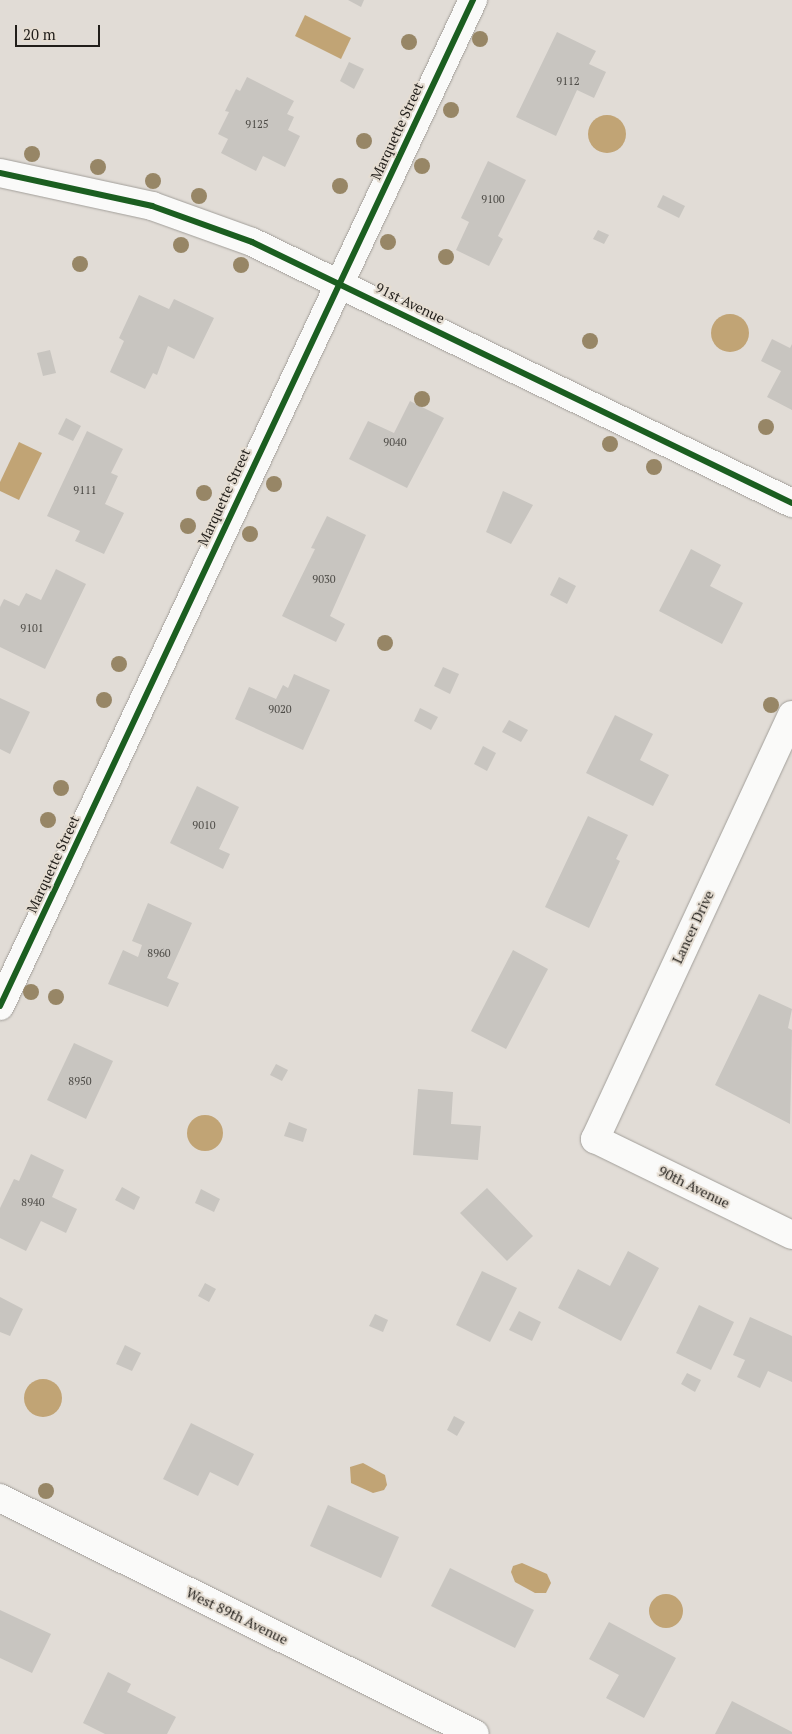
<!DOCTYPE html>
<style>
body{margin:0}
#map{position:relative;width:792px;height:1734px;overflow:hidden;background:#e1dcd6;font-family:"PT Serif",serif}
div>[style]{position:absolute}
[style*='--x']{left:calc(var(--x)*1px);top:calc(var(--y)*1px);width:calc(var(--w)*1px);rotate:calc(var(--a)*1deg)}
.water>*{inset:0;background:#c1a475}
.round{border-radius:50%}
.building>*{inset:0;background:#c8c5c0}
.roads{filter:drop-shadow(0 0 1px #a29f9a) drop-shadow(0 0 1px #a29f9a)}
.minor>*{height:28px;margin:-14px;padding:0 14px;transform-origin:14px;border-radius:14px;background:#fafaf9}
.cycleway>*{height:6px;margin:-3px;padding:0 3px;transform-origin:3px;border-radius:3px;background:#1b5e20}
.trees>*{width:16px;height:16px;margin:-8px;border-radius:50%;background:#978666}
span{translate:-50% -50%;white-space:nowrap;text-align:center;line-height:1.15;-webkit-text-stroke:4px #e5ddd2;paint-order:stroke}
.number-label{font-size:11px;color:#4c4a45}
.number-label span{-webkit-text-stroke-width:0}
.street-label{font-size:14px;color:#211e1a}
.scale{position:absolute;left:15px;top:25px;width:85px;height:22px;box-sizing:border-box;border:2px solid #211e1a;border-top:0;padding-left:6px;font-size:15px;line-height:18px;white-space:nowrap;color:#211e1a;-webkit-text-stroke:4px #e5ddd2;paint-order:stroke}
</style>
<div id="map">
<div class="water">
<div style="clip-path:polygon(305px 15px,351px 38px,341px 59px,295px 36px)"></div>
<div class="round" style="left:588px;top:115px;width:38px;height:38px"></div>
<div class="round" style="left:711px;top:314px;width:38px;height:38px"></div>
<div style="clip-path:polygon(19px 442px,42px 453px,19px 500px,0 491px,0 482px)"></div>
<div class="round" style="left:187px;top:1115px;width:36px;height:36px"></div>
<div class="round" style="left:24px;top:1379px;width:38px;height:38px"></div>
<div style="clip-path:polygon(363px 1463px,385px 1475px,387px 1485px,384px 1490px,373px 1493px,351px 1483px,350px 1467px)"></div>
<div style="clip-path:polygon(522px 1563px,547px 1574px,551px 1583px,546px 1593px,535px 1593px,515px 1582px,511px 1572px,513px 1566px)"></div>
<div class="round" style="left:649px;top:1594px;width:34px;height:34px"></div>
</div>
<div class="building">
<div style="clip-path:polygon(348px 0,364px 0,361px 7px)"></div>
<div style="clip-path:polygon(557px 32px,596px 51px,589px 64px,606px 72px,594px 98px,577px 90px,556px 136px,516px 117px)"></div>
<div style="clip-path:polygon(349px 62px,364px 69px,354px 89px,340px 81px)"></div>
<div style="clip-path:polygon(247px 77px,294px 101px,287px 114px,294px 117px,288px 130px,300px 136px,285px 167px,263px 156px,256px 171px,221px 153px,228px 139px,218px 134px,229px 112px,225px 111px,236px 89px,240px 91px)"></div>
<div style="clip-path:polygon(488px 161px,526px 180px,498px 236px,503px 239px,489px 266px,456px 250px,469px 222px,461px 218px)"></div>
<div style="clip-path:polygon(663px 195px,685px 206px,679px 218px,657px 207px)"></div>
<div style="clip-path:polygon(598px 230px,609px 235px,604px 244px,593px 239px)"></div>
<div style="clip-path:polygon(139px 295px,169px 309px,174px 299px,214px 318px,194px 359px,168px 346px,157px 375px,153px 373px,145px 389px,110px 372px,124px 341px,119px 338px)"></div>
<div style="clip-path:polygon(772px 339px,790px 348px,792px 344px,792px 410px,767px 397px,781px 371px,761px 361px)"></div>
<div style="clip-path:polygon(50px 350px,56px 373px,43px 376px,37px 353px)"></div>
<div style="clip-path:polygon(410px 401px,444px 418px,407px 488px,349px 459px,368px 421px,394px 433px)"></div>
<div style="clip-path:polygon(66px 418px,81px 426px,73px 441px,58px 434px)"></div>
<div style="clip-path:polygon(87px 431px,123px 449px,111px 473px,118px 476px,105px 504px,124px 513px,104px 554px,75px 541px,80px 531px,47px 516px)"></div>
<div style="clip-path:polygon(503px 491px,533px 505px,511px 544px,486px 532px)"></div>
<div style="clip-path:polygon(327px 516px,366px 535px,330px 616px,345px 624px,336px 642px,282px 616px,315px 549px,311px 548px)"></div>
<div style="clip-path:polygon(691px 549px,721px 565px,710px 586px,743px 603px,722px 644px,659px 611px)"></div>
<div style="clip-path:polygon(56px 569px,86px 584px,45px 669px,0 647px,0 607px,4px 599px,19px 606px,26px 593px,41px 600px)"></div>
<div style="clip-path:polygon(559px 577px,576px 586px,567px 604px,550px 595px)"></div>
<div style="clip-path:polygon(443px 667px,459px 674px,450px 694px,434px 686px)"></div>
<div style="clip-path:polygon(294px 674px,330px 690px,303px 750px,235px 719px,249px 687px,276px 699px,283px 685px,288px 688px)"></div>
<div style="clip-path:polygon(0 698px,30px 712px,10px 754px,0 749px)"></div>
<div style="clip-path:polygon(420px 708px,438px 717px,431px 730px,414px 721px)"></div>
<div style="clip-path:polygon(615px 715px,653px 734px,640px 760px,669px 775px,653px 806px,586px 773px)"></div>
<div style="clip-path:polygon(509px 720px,528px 730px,521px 742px,502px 732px)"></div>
<div style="clip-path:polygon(483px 746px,496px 753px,487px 771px,474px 764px)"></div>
<div style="clip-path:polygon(197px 786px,239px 807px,219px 849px,230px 854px,223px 869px,170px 843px)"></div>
<div style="clip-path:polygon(588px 816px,628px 835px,616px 859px,620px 861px,589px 928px,545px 907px)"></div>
<div style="clip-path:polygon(148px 903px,192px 923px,167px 978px,179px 983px,168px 1007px,108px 984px,123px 950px,138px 957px,142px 945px,132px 941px)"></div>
<div style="clip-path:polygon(513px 950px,548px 969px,506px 1049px,471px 1031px)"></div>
<div style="clip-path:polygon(759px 994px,792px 1009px,788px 1028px,792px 1030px,790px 1124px,715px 1085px)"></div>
<div style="clip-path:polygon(74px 1043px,113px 1061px,86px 1119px,47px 1100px)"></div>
<div style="clip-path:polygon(276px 1064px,288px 1070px,282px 1081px,270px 1075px)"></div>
<div style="clip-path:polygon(418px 1089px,453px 1092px,451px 1124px,481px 1126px,478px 1160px,413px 1155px)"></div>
<div style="clip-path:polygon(289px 1122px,307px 1129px,303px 1142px,284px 1136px)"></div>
<div style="clip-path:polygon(31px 1154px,64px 1170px,52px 1197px,77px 1209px,66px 1233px,41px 1221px,26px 1251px,0 1238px,0 1208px,14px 1179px,19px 1181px)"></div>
<div style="clip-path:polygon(122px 1187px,140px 1197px,134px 1210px,115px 1200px)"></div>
<div style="clip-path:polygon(487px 1188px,533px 1236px,507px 1261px,460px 1213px)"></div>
<div style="clip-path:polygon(201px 1189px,220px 1199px,214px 1212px,195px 1203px)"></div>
<div style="clip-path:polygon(628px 1251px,659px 1268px,621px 1341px,558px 1308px,578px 1269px,610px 1286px)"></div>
<div style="clip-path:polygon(482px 1271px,517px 1288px,490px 1342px,456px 1325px)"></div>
<div style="clip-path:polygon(205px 1283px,216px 1289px,209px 1302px,198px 1296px)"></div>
<div style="clip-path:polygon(0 1297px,23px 1309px,10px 1336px,0 1332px)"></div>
<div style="clip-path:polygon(699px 1305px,734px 1322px,711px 1370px,676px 1353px)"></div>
<div style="clip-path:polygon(519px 1311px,541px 1322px,532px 1341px,509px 1330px)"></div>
<div style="clip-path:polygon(375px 1314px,388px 1320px,383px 1332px,369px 1326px)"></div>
<div style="clip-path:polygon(750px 1317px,792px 1336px,792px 1382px,768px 1371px,760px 1388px,737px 1377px,745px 1360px,733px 1355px)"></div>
<div style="clip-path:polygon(125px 1345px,141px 1353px,132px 1371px,116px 1364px)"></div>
<div style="clip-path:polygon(687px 1373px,701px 1380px,695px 1392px,681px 1384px)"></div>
<div style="clip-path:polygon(454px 1416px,465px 1422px,457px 1436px,447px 1430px)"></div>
<div style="clip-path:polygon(191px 1423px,254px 1454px,238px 1486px,210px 1472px,198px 1496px,163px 1479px)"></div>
<div style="clip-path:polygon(328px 1505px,399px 1537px,381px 1578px,310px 1546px)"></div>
<div style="clip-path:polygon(450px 1568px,534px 1610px,515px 1648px,431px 1606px)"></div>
<div style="clip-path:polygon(0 1610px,51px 1634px,32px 1673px,0 1658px)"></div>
<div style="clip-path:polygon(609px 1622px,676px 1658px,644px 1718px,606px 1698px,619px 1675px,589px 1659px)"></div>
<div style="clip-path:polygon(108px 1672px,131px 1684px,127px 1692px,176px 1717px,167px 1734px,105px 1734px,83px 1723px)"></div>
<div style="clip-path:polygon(732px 1701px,792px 1732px,792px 1734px,715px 1734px)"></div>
</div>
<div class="roads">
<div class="minor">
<div style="--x:0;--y:173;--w:156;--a:12.2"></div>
<div style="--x:152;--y:206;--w:106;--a:19.8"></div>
<div style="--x:252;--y:242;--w:600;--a:25.8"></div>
<div style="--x:792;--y:715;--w:468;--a:114.9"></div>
<div style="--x:595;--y:1139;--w:219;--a:26"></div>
<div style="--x:0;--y:1006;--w:1112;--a:-64.82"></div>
<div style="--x:0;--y:1498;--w:530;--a:26.42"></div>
</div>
</div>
<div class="cycleway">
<div style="--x:0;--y:173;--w:156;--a:12.2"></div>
<div style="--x:152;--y:206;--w:106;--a:19.8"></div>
<div style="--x:252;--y:242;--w:600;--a:25.8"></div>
<div style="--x:0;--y:1006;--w:1112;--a:-64.82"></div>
</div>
<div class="trees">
<div style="left:480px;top:39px"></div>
<div style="left:409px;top:42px"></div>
<div style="left:451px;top:110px"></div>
<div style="left:364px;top:141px"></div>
<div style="left:32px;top:154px"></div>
<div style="left:422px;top:166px"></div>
<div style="left:98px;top:167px"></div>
<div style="left:153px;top:181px"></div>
<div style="left:340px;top:186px"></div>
<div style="left:199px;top:196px"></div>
<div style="left:388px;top:242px"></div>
<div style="left:181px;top:245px"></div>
<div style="left:446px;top:257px"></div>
<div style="left:80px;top:264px"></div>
<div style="left:241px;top:265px"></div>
<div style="left:590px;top:341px"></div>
<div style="left:422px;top:399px"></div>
<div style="left:766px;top:427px"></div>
<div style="left:610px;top:444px"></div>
<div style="left:654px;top:467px"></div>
<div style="left:274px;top:484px"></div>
<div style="left:204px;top:493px"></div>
<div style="left:188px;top:526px"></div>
<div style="left:250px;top:534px"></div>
<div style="left:385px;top:643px"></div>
<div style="left:119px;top:664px"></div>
<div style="left:104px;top:700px"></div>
<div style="left:771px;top:705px"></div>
<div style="left:61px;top:788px"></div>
<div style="left:48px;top:820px"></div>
<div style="left:31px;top:992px"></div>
<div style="left:56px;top:997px"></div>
<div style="left:46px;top:1491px"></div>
</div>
<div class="number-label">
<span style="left:568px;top:81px">9112</span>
<span style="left:257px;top:124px">9125</span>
<span style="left:493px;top:199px">9100</span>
<span style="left:395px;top:442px">9040</span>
<span style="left:85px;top:490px">9111</span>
<span style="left:324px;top:579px">9030</span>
<span style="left:32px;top:628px">9101</span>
<span style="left:280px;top:709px">9020</span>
<span style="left:204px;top:825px">9010</span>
<span style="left:159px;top:953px">8960</span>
<span style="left:80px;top:1081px">8950</span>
<span style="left:33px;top:1202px">8940</span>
</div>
<div class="street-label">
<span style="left:397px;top:131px;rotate:-65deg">Marquette Street</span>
<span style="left:410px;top:303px;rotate:26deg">91st Avenue</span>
<span style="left:224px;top:497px;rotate:-65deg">Marquette Street</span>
<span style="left:53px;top:864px;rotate:-65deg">Marquette Street</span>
<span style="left:693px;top:927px;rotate:-65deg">Lancer Drive</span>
<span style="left:694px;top:1187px;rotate:26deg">90th Avenue</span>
<span style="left:237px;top:1616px;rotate:26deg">West 89th Avenue</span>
</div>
<div class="scale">20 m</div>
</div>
